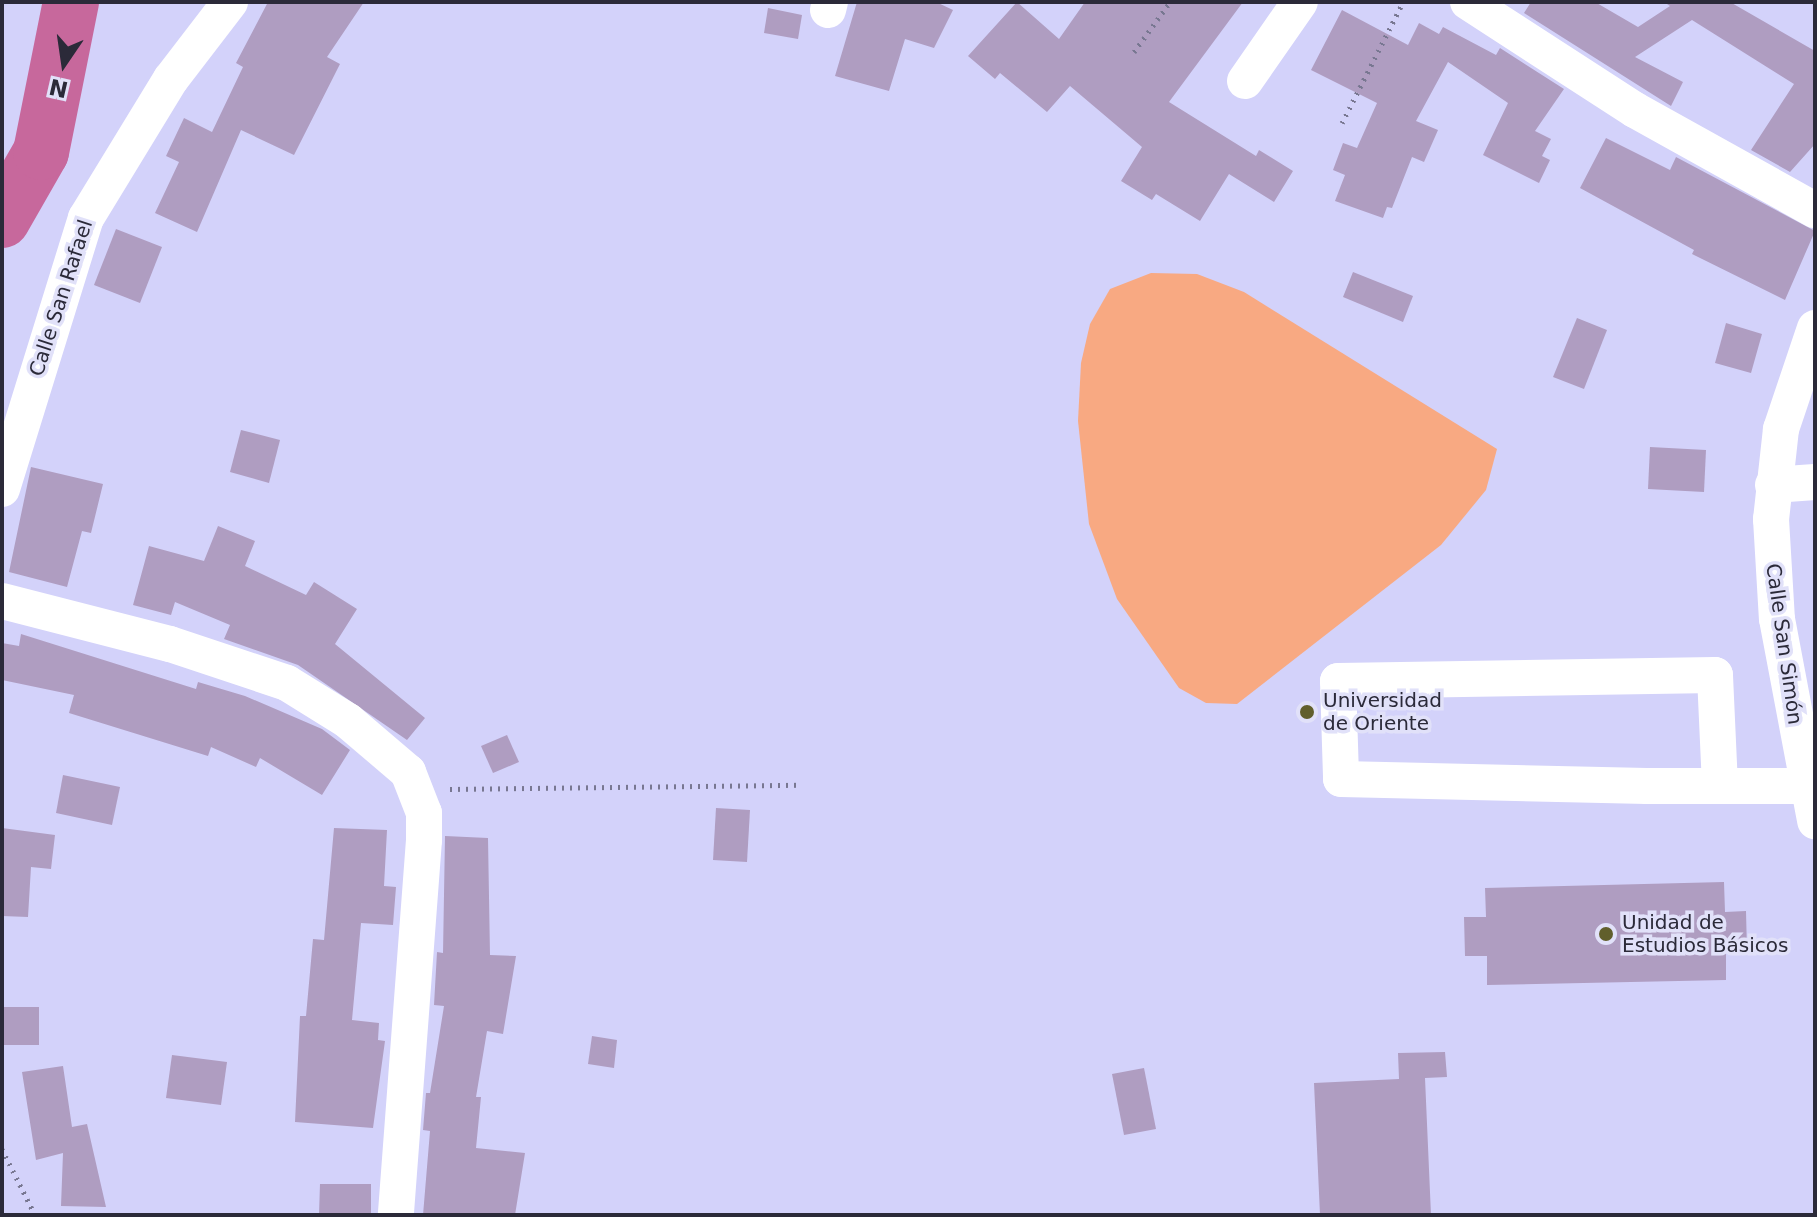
<!DOCTYPE html>
<meta charset="utf-8">
<style>
body{margin:0}
#map{position:relative;width:1817px;height:1217px;overflow:hidden;background:#d3d2fa;font-family:"DejaVu Sans",sans-serif}
div>[style]{position:absolute}
[style*='--x']{left:calc(var(--x)*1px);top:calc(var(--y)*1px);width:calc(var(--w)*1px);rotate:calc(var(--a)*1deg)}
.green>*{inset:0;background:#f8a982}
.river>*{height:56px;margin:-28px;padding:0 28px;transform-origin:28px;border-radius:28px;background:#c7689c}
.building>*{inset:0;background:#af9dc1}
.path>*{height:5px;margin-top:-2.5px;transform-origin:0;background:repeating-linear-gradient(90deg,#787791 0 2px,transparent 0 8px)}
.minor>*{height:36px;margin:-18px;padding:0 18px;transform-origin:18px;border-radius:18px;background:#fff}
.dots>*{width:22px;height:22px;translate:-50% -50%;box-sizing:border-box;border:4px solid #e1e1f9;border-radius:50%}
span{translate:-50% -50%;white-space:nowrap;text-align:center;line-height:1.15;-webkit-text-stroke:7px #e1e1f9;paint-order:stroke}
.street-label{font-size:20px;color:#2b2a39}
.poi-label{font-size:20px;color:#2b2a39}
.left{translate:0 -50%;text-align:left}
.frame{position:absolute;inset:0;border:4px solid #2b2a39;pointer-events:none}
.north{position:absolute;left:24px;top:24px;width:80px;height:80px;-webkit-text-stroke:6px #e1e1f9;paint-order:stroke;rotate:193deg;font-size:22px;font-weight:700;line-height:32px;text-align:center;color:#2b2a39}
.north::after{content:'';display:block;margin:auto;width:28px;height:36px;background:#2b2a39;clip-path:polygon(50% 0,100% 100%,50% 72%,0 100%)}
</style>
<div id="map">
<div class="green">
<div style="clip-path:polygon(1151px 273px,1197px 274px,1244px 292px,1497px 449px,1486px 490px,1441px 545px,1237px 704px,1206px 703px,1179px 688px,1117px 599px,1089px 524px,1078px 421px,1081px 363px,1090px 324px,1110px 289px)"></div>
</div>
<div class="river">
<div style="--x:2;--y:220;--w:78;--a:-60.2"></div>
<div style="--x:41;--y:152;--w:153;--a:-78.7"></div>
</div>
<div class="building">
<div style="clip-path:polygon(268px 2px,364px 2px,327px 57px,340px 64px,294px 155px,241px 130px,197px 232px,155px 213px,179px 162px,166px 156px,184px 118px,212px 132px,243px 67px,236px 63px)"></div>
<div style="clip-path:polygon(857px 2px,936px 2px,953px 10px,934px 48px,905px 39px,889px 91px,835px 76px)"></div>
<div style="clip-path:polygon(1017px 2px,1059px 39px,1085px 2px,1243px 2px,1169px 102px,1256px 156px,1259px 150px,1293px 171px,1274px 202px,1229px 174px,1200px 221px,1156px 194px,1152px 200px,1121px 181px,1142px 147px,1070px 86px,1047px 112px,1000px 73px,995px 79px,968px 56px)"></div>
<div style="clip-path:polygon(1531px 2px,1595px 2px,1638px 27px,1670px 6px,1664px 2px,1730px 2px,1815px 51px,1815px 144px,1790px 172px,1751px 150px,1794px 84px,1692px 20px,1635px 57px,1683px 82px,1671px 106px,1524px 13px)"></div>
<div style="clip-path:polygon(768px 8px,802px 15px,798px 39px,764px 33px)"></div>
<div style="clip-path:polygon(1342px 10px,1408px 45px,1419px 23px,1439px 34px,1443px 27px,1496px 55px,1500px 48px,1564px 89px,1535px 131px,1551px 139px,1542px 156px,1550px 160px,1539px 183px,1483px 155px,1508px 103px,1448px 62px,1416px 121px,1438px 130px,1424px 162px,1412px 157px,1392px 208px,1387px 207px,1383px 218px,1335px 201px,1345px 175px,1333px 170px,1343px 143px,1357px 148px,1377px 103px,1311px 70px)"></div>
<div style="clip-path:polygon(1606px 138px,1670px 170px,1676px 157px,1815px 231px,1785px 300px,1692px 254px,1694px 250px,1580px 188px)"></div>
<div style="clip-path:polygon(116px 229px,162px 247px,140px 303px,94px 285px)"></div>
<div style="clip-path:polygon(1353px 272px,1413px 296px,1403px 322px,1343px 297px)"></div>
<div style="clip-path:polygon(1577px 318px,1607px 330px,1584px 389px,1553px 377px)"></div>
<div style="clip-path:polygon(1726px 323px,1762px 334px,1751px 373px,1715px 363px)"></div>
<div style="clip-path:polygon(241px 430px,280px 440px,269px 483px,230px 472px)"></div>
<div style="clip-path:polygon(1650px 447px,1706px 450px,1704px 492px,1648px 489px)"></div>
<div style="clip-path:polygon(31px 467px,103px 484px,91px 533px,82px 531px,67px 587px,9px 572px)"></div>
<div style="clip-path:polygon(218px 526px,255px 541px,245px 566px,306px 595px,314px 582px,357px 609px,335px 644px,425px 718px,407px 740px,298px 665px,224px 639px,230px 625px,175px 602px,171px 615px,133px 605px,149px 546px,204px 561px)"></div>
<div style="clip-path:polygon(21px 634px,196px 689px,198px 682px,245px 696px,322px 729px,350px 750px,322px 795px,260px 758px,256px 767px,211px 747px,208px 756px,69px 713px,74px 695px,2px 680px,2px 643px,19px 646px)"></div>
<div style="clip-path:polygon(507px 735px,519px 762px,493px 773px,481px 746px)"></div>
<div style="clip-path:polygon(63px 775px,120px 787px,112px 825px,56px 813px)"></div>
<div style="clip-path:polygon(716px 808px,750px 810px,747px 862px,713px 860px)"></div>
<div style="clip-path:polygon(2px 828px,55px 835px,51px 869px,31px 867px,28px 917px,2px 916px)"></div>
<div style="clip-path:polygon(334px 828px,387px 830px,384px 886px,396px 887px,393px 925px,361px 923px,352px 1020px,379px 1023px,378px 1040px,385px 1041px,373px 1128px,295px 1122px,300px 1016px,306px 1016px,313px 939px,324px 940px)"></div>
<div style="clip-path:polygon(445px 836px,488px 838px,490px 955px,516px 956px,503px 1034px,487px 1031px,476px 1097px,481px 1097px,476px 1148px,525px 1153px,515px 1215px,423px 1215px,430px 1131px,423px 1130px,426px 1093px,430px 1093px,444px 1006px,434px 1005px,437px 952px,443px 953px)"></div>
<div style="clip-path:polygon(1724px 882px,1725px 912px,1746px 911px,1747px 951px,1726px 951px,1726px 980px,1487px 985px,1487px 956px,1465px 956px,1464px 917px,1486px 917px,1485px 888px)"></div>
<div style="clip-path:polygon(2px 1007px,39px 1007px,39px 1045px,2px 1045px)"></div>
<div style="clip-path:polygon(592px 1036px,617px 1040px,614px 1068px,588px 1064px)"></div>
<div style="clip-path:polygon(1445px 1052px,1447px 1077px,1425px 1078px,1431px 1215px,1320px 1215px,1314px 1083px,1399px 1079px,1398px 1053px)"></div>
<div style="clip-path:polygon(172px 1055px,227px 1062px,221px 1105px,166px 1098px)"></div>
<div style="clip-path:polygon(63px 1066px,72px 1127px,87px 1124px,106px 1207px,61px 1206px,63px 1153px,36px 1160px,22px 1072px)"></div>
<div style="clip-path:polygon(1144px 1068px,1156px 1129px,1124px 1135px,1112px 1074px)"></div>
<div style="clip-path:polygon(320px 1184px,371px 1184px,371px 1215px,319px 1215px)"></div>
</div>
<div class="path">
<div style="--x:1134;--y:52;--w:62;--a:-54.2"></div>
<div style="--x:1342;--y:123;--w:136;--a:-63.2"></div>
<div style="--x:450;--y:789;--w:351;--a:-0.7"></div>
<div style="--x:2;--y:1149;--w:74;--a:63.4"></div>
</div>
<div class="minor">
<div style="--x:1468;--y:2;--w:199;--a:32.9"></div>
<div style="--x:1635;--y:110;--w:206;--a:29.1"></div>
<div style="--x:828;--y:10;--w:8;--a:-76"></div>
<div style="--x:1245;--y:81;--w:96;--a:-55.2"></div>
<div style="--x:1815;--y:328;--w:107;--a:108.6"></div>
<div style="--x:1781;--y:429;--w:91;--a:96.3"></div>
<div style="--x:1771;--y:519;--w:100;--a:86.6"></div>
<div style="--x:1777;--y:619;--w:206;--a:79.3"></div>
<div style="--x:1773;--y:485;--w:42;--a:-4.1"></div>
<div style="--x:2;--y:489;--w:284;--a:-72.8"></div>
<div style="--x:86;--y:218;--w:163;--a:-58.6"></div>
<div style="--x:171;--y:79;--w:97;--a:-52.5"></div>
<div style="--x:2;--y:601;--w:173;--a:14.4"></div>
<div style="--x:170;--y:644;--w:123;--a:18.4"></div>
<div style="--x:287;--y:683;--w:72;--a:31.9"></div>
<div style="--x:348;--y:721;--w:79;--a:40.4"></div>
<div style="--x:408;--y:772;--w:44;--a:68.7"></div>
<div style="--x:424;--y:813;--w:27;--a:90"></div>
<div style="--x:424;--y:840;--w:376;--a:94.3"></div>
<div style="--x:1720;--y:786;--w:111;--a:-92.6"></div>
<div style="--x:1715;--y:675;--w:377;--a:179.1"></div>
<div style="--x:1338;--y:681;--w:98;--a:88.2"></div>
<div style="--x:1341;--y:779;--w:306;--a:1.3"></div>
<div style="--x:1647;--y:786;--w:160;--a:0"></div>
</div>
<div class="dots">
<div style="left:1307px;top:712px;background:#615f2c"></div>
<div style="left:1606px;top:934px;background:#615f2c"></div>
</div>
<div class="street-label">
<span style="left:61px;top:298px;rotate:-72deg">Calle San Rafael</span>
<span style="left:1784px;top:644px;rotate:82deg">Calle San Simón</span>
</div>
<div class="poi-label">
<span class="left" style="left:1323px;top:712px">Universidad<br>de Oriente</span>
<span class="left" style="left:1622px;top:934px">Unidad de<br>Estudios Básicos</span>
</div>
<div class="frame"></div>
<div class="north">N</div>
</div>
